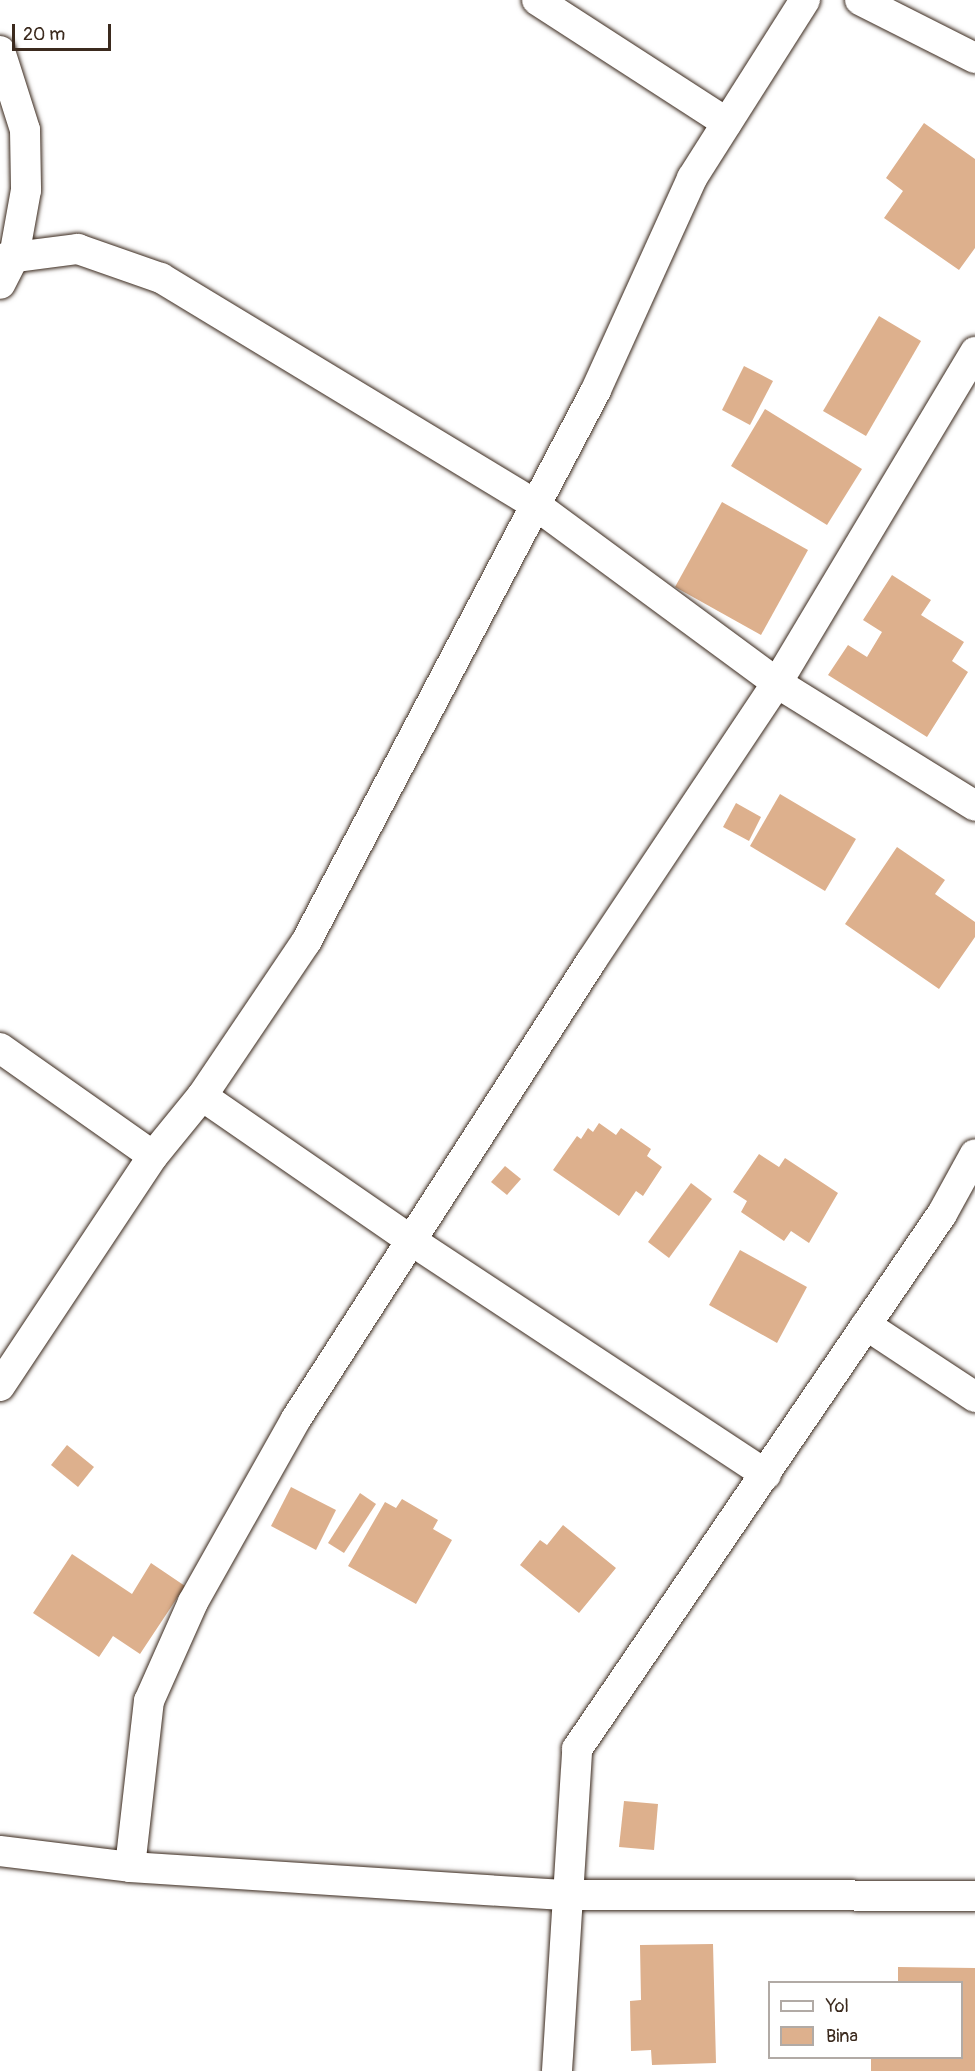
<!DOCTYPE html>
<style>
body{margin:0}
#map{position:relative;width:975px;height:2071px;overflow:hidden;background:#fff;font-family:Pangolin,sans-serif}
div>[style]{position:absolute}
[style*='--x']{left:calc(var(--x)*1px);top:calc(var(--y)*1px);width:calc(var(--w)*1px);rotate:calc(var(--a)*1deg)}
.building>*{inset:0;background:#ddb08d}
.roads{filter:drop-shadow(0 0 2px #3b2a1e) drop-shadow(0 0 2px #3b2a1e)}
.minor>*{height:30px;margin:-15px;padding:0 15px;transform-origin:15px;border-radius:15px;background:#fff}
span{translate:-50% -50%;white-space:nowrap;text-align:center;line-height:1.15;-webkit-text-stroke:4.5px #fff;paint-order:stroke}
.legend{position:absolute;left:768px;top:1981px;width:195px;height:78px;box-sizing:border-box;background:#fff;border:2px solid #b1aaa5;margin:0;padding:8px 10px;list-style:none;font-size:18px;color:#3b2a1e}
.legend li{display:flex;align-items:center;gap:12px;height:30px}
.legend b{width:30px;border:2px solid #b1aaa5}
.scale{position:absolute;left:12px;top:24px;width:99px;height:27px;box-sizing:border-box;border:3px solid #3b2a1e;border-top:0;padding-left:8px;font-size:18px;line-height:21px;white-space:nowrap;color:#3b2a1e;-webkit-text-stroke:4px #fff;paint-order:stroke}
</style>
<div id="map">
<div class="building">
<div style="clip-path:polygon(924px 123px,975px 159px,975px 248px,959px 270px,884px 218px,903px 191px,886px 178px)"></div>
<div style="clip-path:polygon(879px 316px,921px 341px,866px 436px,823px 411px)"></div>
<div style="clip-path:polygon(744px 366px,773px 381px,750px 425px,722px 410px)"></div>
<div style="clip-path:polygon(765px 409px,862px 469px,827px 525px,731px 466px)"></div>
<div style="clip-path:polygon(722px 502px,808px 550px,761px 635px,675px 587px)"></div>
<div style="clip-path:polygon(892px 575px,931px 600px,921px 615px,964px 642px,952px 661px,968px 672px,927px 737px,828px 675px,848px 645px,867px 657px,882px 632px,863px 620px)"></div>
<div style="clip-path:polygon(780px 794px,856px 839px,825px 891px,750px 846px)"></div>
<div style="clip-path:polygon(736px 803px,761px 817px,749px 841px,723px 827px)"></div>
<div style="clip-path:polygon(897px 847px,945px 880px,935px 894px,975px 922px,975px 937px,939px 989px,845px 924px)"></div>
<div style="clip-path:polygon(599px 1123px,616px 1135px,621px 1128px,651px 1149px,647px 1156px,662px 1167px,643px 1196px,636px 1191px,619px 1216px,553px 1170px,577px 1136px,581px 1139px,588px 1128px,593px 1132px)"></div>
<div style="clip-path:polygon(759px 1154px,779px 1167px,785px 1158px,838px 1193px,809px 1243px,791px 1231px,784px 1241px,741px 1212px,747px 1201px,733px 1192px)"></div>
<div style="clip-path:polygon(505px 1166px,521px 1179px,507px 1195px,491px 1182px)"></div>
<div style="clip-path:polygon(691px 1183px,712px 1199px,669px 1258px,648px 1242px)"></div>
<div style="clip-path:polygon(740px 1250px,807px 1287px,777px 1343px,709px 1305px)"></div>
<div style="clip-path:polygon(67px 1445px,94px 1467px,78px 1487px,51px 1465px)"></div>
<div style="clip-path:polygon(291px 1487px,336px 1510px,316px 1550px,271px 1526px)"></div>
<div style="clip-path:polygon(360px 1493px,376px 1504px,344px 1553px,328px 1543px)"></div>
<div style="clip-path:polygon(402px 1499px,438px 1520px,433px 1529px,452px 1540px,416px 1604px,348px 1566px,385px 1502px,396px 1508px)"></div>
<div style="clip-path:polygon(563px 1525px,616px 1568px,579px 1613px,520px 1565px,540px 1540px,547px 1545px)"></div>
<div style="clip-path:polygon(72px 1554px,132px 1594px,151px 1563px,185px 1586px,140px 1654px,113px 1636px,99px 1657px,33px 1613px)"></div>
<div style="clip-path:polygon(624px 1801px,658px 1804px,654px 1850px,619px 1847px)"></div>
<div style="clip-path:polygon(713px 1944px,716px 2063px,652px 2065px,651px 2050px,631px 2051px,630px 2001px,641px 2000px,640px 1945px)"></div>
<div style="clip-path:polygon(898px 1967px,975px 1968px,975px 2071px,871px 2071px,871px 2058px,962px 2058px,962px 1982px,898px 1982px)"></div>
</div>
<div class="roads">
<div class="minor">
<div style="--x:537;--y:0;--w:226;--a:32.9"></div>
<div style="--x:860;--y:0;--w:129;--a:26.8"></div>
<div style="--x:0;--y:51;--w:83;--a:72.4"></div>
<div style="--x:25;--y:130;--w:60;--a:89"></div>
<div style="--x:26;--y:190;--w:68;--a:100.2"></div>
<div style="--x:14;--y:257;--w:30;--a:117"></div>
<div style="--x:0;--y:259;--w:79;--a:-7.3"></div>
<div style="--x:78;--y:249;--w:88;--a:19.3"></div>
<div style="--x:161;--y:278;--w:440;--a:31.2"></div>
<div style="--x:537;--y:506;--w:298;--a:36.4"></div>
<div style="--x:777;--y:683;--w:233;--a:31.8"></div>
<div style="--x:0;--y:1048;--w:187;--a:35.2"></div>
<div style="--x:202;--y:1096;--w:255;--a:34.6"></div>
<div style="--x:412;--y:1241;--w:424;--a:33.4"></div>
<div style="--x:866;--y:1325;--w:131;--a:33.4"></div>
<div style="--x:0;--y:1386;--w:276;--a:-56.4"></div>
<div style="--x:153;--y:1156;--w:77;--a:-50.8"></div>
<div style="--x:202;--y:1096;--w:186;--a:-56"></div>
<div style="--x:306;--y:942;--w:624;--a:-62.28"></div>
<div style="--x:596;--y:390;--w:233;--a:-65.6"></div>
<div style="--x:692;--y:178;--w:211;--a:-57.6"></div>
<div style="--x:0;--y:1851;--w:131;--a:7"></div>
<div style="--x:130;--y:1867;--w:438;--a:3.7"></div>
<div style="--x:567;--y:1895;--w:408;--a:0.1"></div>
<div style="--x:130;--y:1867;--w:167;--a:-83.5"></div>
<div style="--x:149;--y:1701;--w:108;--a:-66"></div>
<div style="--x:193;--y:1602;--w:210;--a:-60.6"></div>
<div style="--x:296;--y:1419;--w:546;--a:-57.18"></div>
<div style="--x:592;--y:960;--w:333;--a:-56.3"></div>
<div style="--x:777;--y:683;--w:386;--a:-59.1"></div>
<div style="--x:557;--y:2071;--w:323;--a:-86.4"></div>
<div style="--x:577;--y:1749;--w:648;--a:-55.7"></div>
<div style="--x:942;--y:1214;--w:68;--a:-61.2"></div>
</div>
</div>
<ul class="legend">
<li><b style="height:8px;background:#fff"></b>Yol</li>
<li><b style="height:16px;background:#ddb08d"></b>Bina</li>
</ul>
<div class="scale">20 m</div>
</div>
